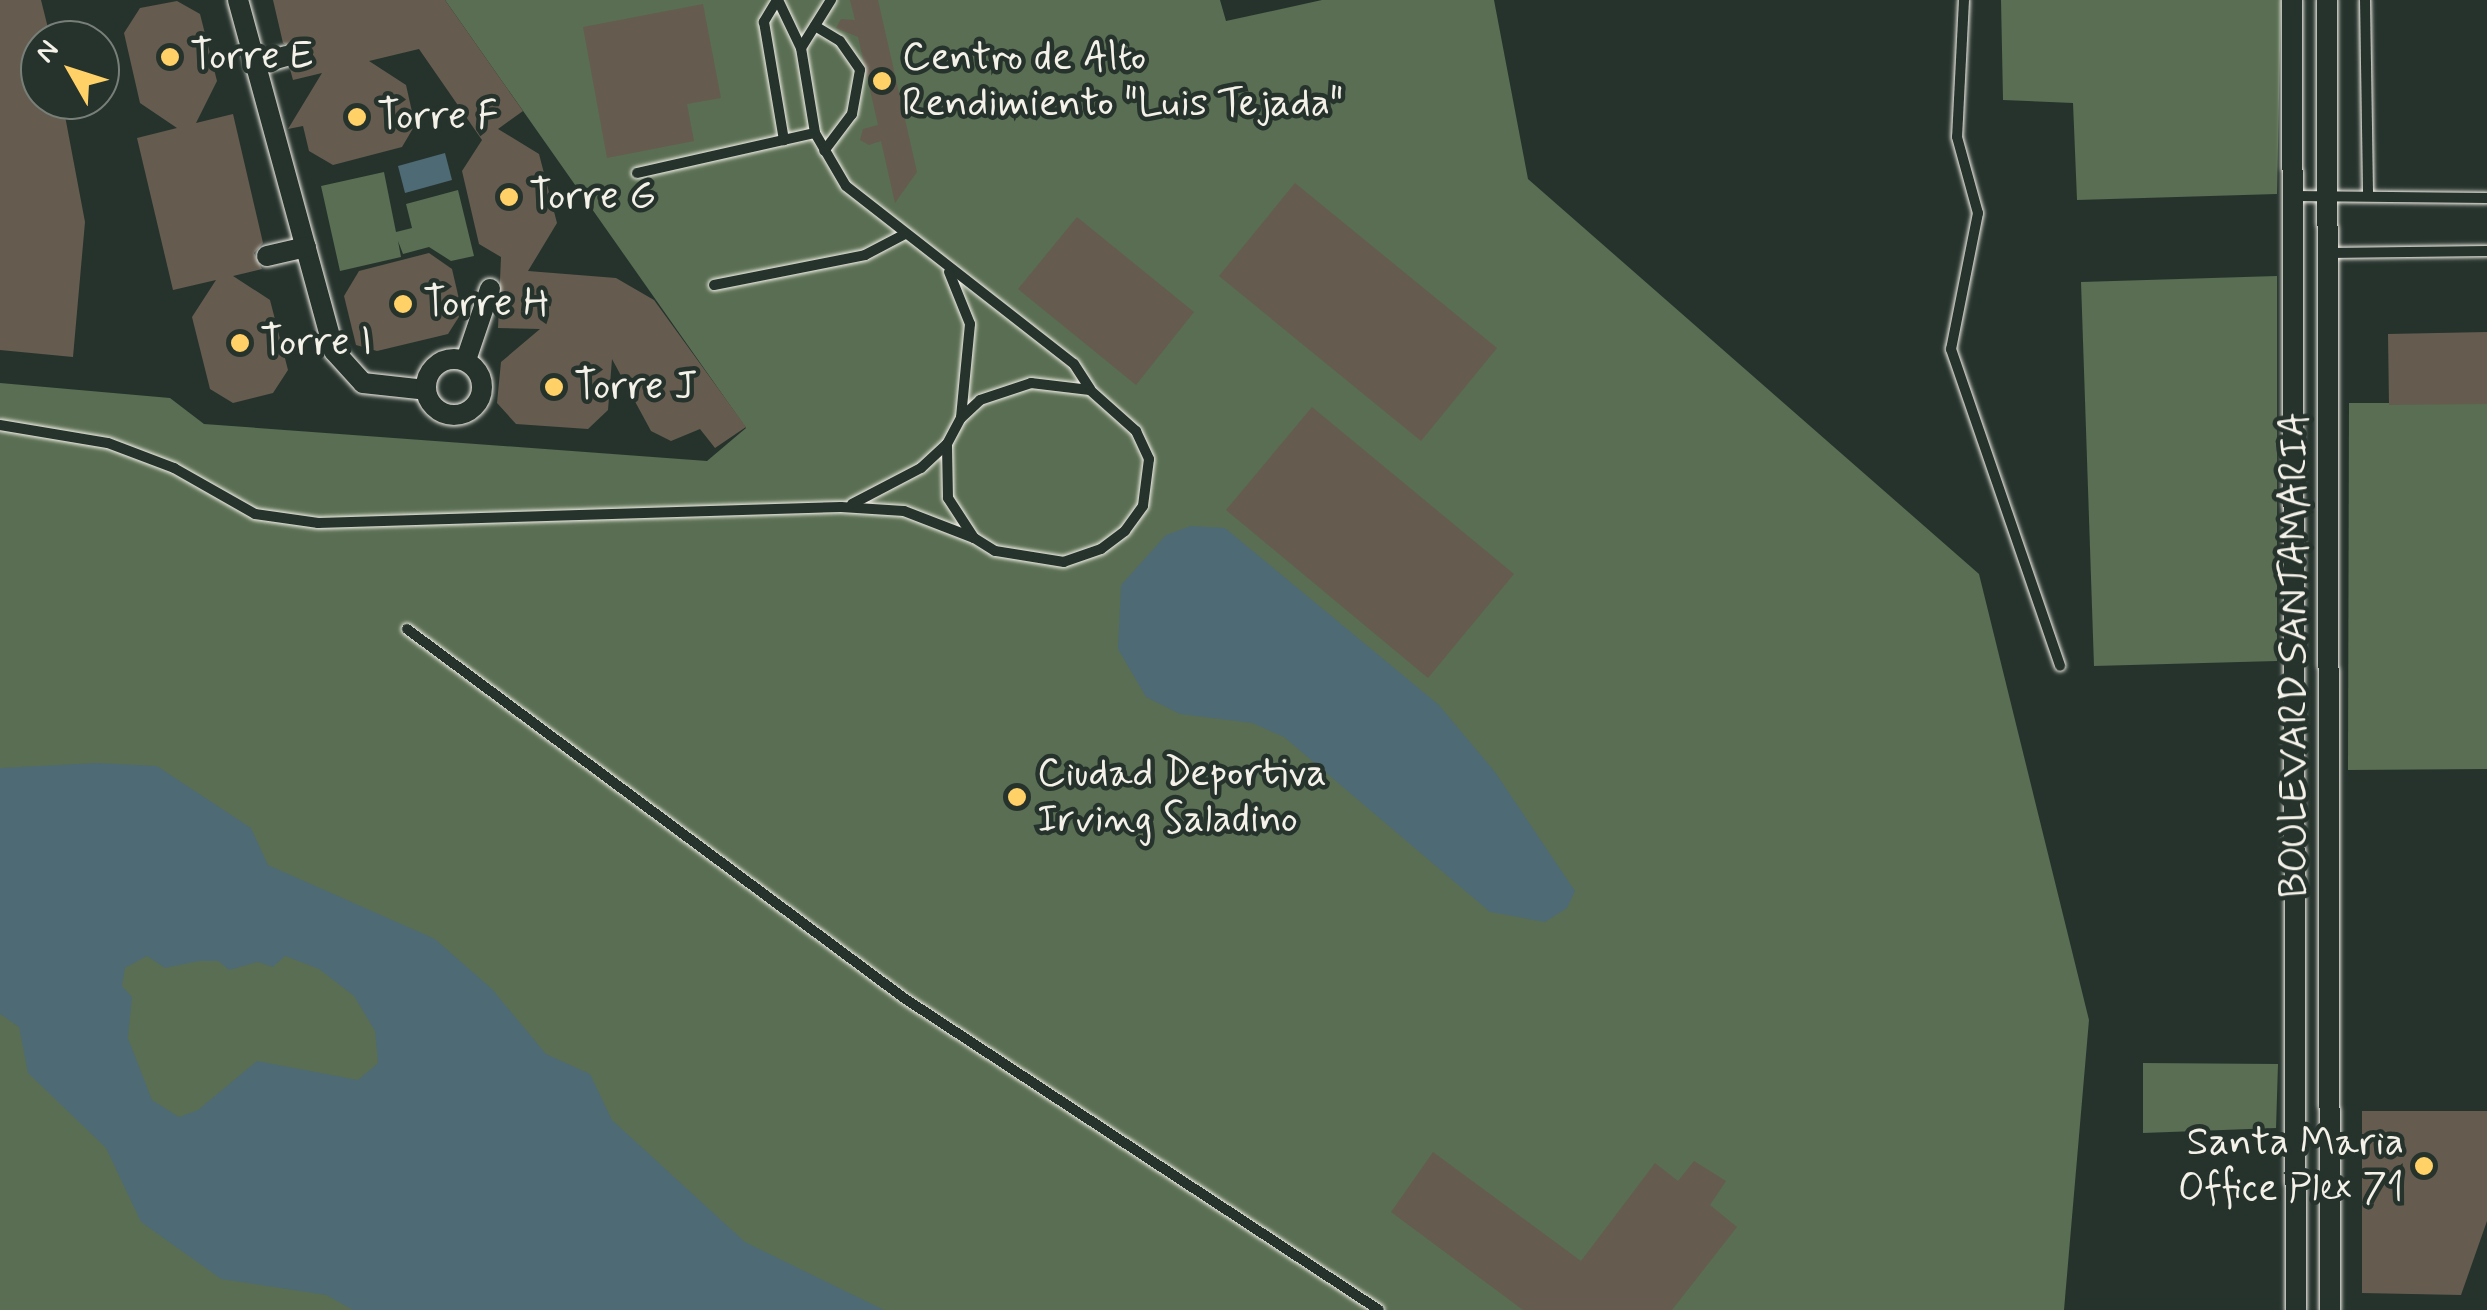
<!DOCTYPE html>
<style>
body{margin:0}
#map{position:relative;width:2487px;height:1310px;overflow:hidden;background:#26332d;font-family:Mynerve,sans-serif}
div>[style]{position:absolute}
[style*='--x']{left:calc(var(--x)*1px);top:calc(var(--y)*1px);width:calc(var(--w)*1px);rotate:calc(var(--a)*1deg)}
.green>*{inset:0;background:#596e52}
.water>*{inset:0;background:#4e6a74}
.building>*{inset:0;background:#655c4f}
.roads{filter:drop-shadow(0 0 2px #f4f1e8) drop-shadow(0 0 2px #f4f1e8)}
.lane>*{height:10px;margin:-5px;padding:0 5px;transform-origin:5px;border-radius:5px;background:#26332d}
.street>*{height:20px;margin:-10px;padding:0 10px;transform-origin:10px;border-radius:10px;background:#26332d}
.street>.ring{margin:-10px;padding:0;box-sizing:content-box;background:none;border:20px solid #26332d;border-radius:50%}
.dots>*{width:28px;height:28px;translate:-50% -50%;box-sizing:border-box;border:5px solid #26332d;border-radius:50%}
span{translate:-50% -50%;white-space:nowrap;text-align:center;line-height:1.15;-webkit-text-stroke:9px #26332d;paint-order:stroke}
.poi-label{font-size:40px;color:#f4f1e8}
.left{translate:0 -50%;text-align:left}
.right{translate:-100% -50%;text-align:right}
.street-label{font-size:40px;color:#f4f1e8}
.north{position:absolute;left:20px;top:20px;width:100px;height:100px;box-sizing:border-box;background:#26332d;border:2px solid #787f78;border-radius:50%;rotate:309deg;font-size:28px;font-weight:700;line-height:40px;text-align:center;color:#f4f1e8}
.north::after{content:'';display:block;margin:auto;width:35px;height:45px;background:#ffd166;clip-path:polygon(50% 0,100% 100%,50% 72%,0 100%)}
</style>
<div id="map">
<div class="green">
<div style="clip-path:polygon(445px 0,1220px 0,1226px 21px,1322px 0,1494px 0,1528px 179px,1979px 574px,2089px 1020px,2064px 1310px,0 1310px,0 383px,170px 398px,204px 424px,707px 461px,746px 428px)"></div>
<div style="clip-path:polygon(2001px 0,2281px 0,2277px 194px,2077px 200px,2073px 103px,2003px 100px)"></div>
<div style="clip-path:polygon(384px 172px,396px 232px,412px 228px,406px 204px,458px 190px,474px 256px,451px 261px,429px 247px,403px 254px,398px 241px,401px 257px,340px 271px,321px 186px)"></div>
<div style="clip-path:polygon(2277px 276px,2277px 661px,2094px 666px,2081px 282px)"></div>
<div style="clip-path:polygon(2349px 403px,2487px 403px,2487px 769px,2348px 770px)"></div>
<div style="clip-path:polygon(2143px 1063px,2278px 1064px,2276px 1128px,2143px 1133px)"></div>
</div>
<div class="water">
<div style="clip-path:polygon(445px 153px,452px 180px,405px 193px,398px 166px)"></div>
<div style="clip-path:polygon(1191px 526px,1225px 528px,1439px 705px,1495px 772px,1575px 891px,1567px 908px,1545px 922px,1490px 912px,1284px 737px,1252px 723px,1180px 714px,1146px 697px,1118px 649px,1121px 585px,1166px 535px)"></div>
<div style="clip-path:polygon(evenodd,97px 763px,157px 766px,251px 828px,268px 865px,435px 939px,492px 989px,546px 1054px,590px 1074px,612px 1120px,745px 1242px,884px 1310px,353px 1310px,326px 1295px,221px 1279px,141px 1222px,106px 1148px,28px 1073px,19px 1027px,0 1014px,0 768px,97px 763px,147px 956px,165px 968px,199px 961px,218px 961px,229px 970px,258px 962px,273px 967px,285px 956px,319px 969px,354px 996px,375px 1031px,378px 1063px,358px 1080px,257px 1061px,198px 1110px,179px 1117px,152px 1100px,128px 1038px,132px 997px,122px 986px,125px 968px,147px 956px)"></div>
</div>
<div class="building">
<div style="clip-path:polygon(0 0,41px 0,51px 40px,40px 40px,40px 100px,62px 100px,85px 222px,73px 357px,0 350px)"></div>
<div style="clip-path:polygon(273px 0,445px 0,523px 111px,498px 129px,539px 154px,557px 223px,528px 271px,616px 278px,654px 300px,746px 427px,715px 448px,700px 429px,671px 441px,651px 431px,612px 359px,608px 410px,588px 429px,516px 424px,497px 403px,501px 362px,540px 329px,498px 328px,501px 257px,479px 244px,462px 171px,482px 140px,419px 49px,369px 61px,406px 85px,415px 125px,402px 147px,333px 165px,309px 151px,303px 126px,288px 129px,322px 73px,293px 80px,290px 69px,300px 53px,283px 43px)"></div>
<div style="clip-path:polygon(850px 0,878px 0,917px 172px,895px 203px,881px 141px,869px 145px,860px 140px,863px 129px,878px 125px,858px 37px,836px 28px,841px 19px,855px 20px)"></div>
<div style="clip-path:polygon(177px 1px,200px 14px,217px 81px,196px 123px,233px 114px,263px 243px,254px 253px,262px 269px,233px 276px,270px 300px,288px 370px,273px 393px,233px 403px,210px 389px,192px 317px,216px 280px,173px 290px,137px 138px,177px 128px,140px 103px,124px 33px,140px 8px)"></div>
<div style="clip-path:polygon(703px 4px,721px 98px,687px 104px,694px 141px,607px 158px,583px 27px)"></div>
<div style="clip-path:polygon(1295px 183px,1497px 348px,1421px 441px,1219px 276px)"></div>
<div style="clip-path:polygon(1077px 217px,1194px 312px,1136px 385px,1018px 289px)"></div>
<div style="clip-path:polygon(429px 253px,452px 269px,462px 312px,448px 334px,377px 351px,356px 345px,344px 296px,359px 271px)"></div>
<div style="clip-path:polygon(2487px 332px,2487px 404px,2389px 405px,2388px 334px)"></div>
<div style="clip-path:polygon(1312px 407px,1514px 574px,1428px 678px,1226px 510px)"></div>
<div style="clip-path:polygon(2362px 1111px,2487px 1111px,2487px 1221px,2461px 1295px,2362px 1293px)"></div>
<div style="clip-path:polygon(1433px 1152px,1581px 1261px,1655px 1163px,1678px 1181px,1694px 1161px,1726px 1181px,1710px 1205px,1737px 1227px,1672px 1310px,1523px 1310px,1391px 1212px)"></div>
</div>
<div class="roads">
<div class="lane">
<div style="--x:777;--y:0;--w:26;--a:121"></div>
<div style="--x:764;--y:22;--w:120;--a:80.4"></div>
<div style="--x:778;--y:0;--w:53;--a:64.4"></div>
<div style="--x:801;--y:48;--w:86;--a:80.6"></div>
<div style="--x:815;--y:133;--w:61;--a:59.7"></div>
<div style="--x:846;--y:186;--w:289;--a:38"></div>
<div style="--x:1074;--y:364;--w:30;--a:57"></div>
<div style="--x:1964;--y:0;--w:137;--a:92.9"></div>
<div style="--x:1957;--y:137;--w:79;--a:74.6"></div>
<div style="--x:1978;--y:213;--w:139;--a:101.2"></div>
<div style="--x:1951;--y:349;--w:335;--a:71"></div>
<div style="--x:2365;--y:0;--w:196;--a:89.1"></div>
<div style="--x:815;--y:26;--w:29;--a:31"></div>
<div style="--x:840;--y:41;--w:35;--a:55"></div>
<div style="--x:860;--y:70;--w:45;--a:100.3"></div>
<div style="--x:852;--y:114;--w:46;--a:127.1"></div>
<div style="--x:801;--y:48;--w:57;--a:-58"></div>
<div style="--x:637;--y:173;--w:182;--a:-12.7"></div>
<div style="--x:2294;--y:196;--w:193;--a:0.6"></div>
<div style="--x:2330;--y:253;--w:157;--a:-0.7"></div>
<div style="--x:949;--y:272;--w:56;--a:68"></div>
<div style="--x:970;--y:324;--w:94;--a:95.5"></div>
<div style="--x:714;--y:285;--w:154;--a:-11.2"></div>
<div style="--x:865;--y:255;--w:45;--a:-27.7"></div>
<div style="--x:1031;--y:383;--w:59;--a:6.8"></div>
<div style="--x:1090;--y:390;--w:62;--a:41.7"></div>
<div style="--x:1136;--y:431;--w:31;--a:65"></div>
<div style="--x:1149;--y:459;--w:47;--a:97.3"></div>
<div style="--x:1143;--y:506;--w:31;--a:126"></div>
<div style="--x:1125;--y:531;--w:30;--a:143"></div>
<div style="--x:1101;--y:549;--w:39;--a:161"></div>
<div style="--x:1064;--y:562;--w:70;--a:-170.9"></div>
<div style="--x:995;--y:551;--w:25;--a:-148"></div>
<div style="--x:974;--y:538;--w:48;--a:-123"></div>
<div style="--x:948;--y:498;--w:54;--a:-91.1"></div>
<div style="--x:947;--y:444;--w:30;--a:-62"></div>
<div style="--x:961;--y:418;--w:26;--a:-43"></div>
<div style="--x:980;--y:400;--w:54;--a:-18.4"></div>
<div style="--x:0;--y:425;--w:109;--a:9.5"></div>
<div style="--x:108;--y:443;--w:71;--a:20.7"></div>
<div style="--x:174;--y:468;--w:93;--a:29.6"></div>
<div style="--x:255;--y:514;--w:64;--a:8.1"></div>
<div style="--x:318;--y:523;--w:523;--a:-1.75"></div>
<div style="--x:841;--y:507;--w:63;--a:3.6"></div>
<div style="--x:904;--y:511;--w:75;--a:21.1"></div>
<div style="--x:852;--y:504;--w:78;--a:-27.6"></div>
<div style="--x:921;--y:468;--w:34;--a:-43"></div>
<div style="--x:407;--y:629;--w:619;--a:36.59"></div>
<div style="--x:904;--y:998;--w:568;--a:33.3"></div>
</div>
<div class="street">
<div style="--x:238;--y:0;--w:364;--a:74.7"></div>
<div style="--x:334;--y:351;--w:43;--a:47.8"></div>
<div style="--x:363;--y:383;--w:63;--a:6.3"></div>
<div style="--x:2292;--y:0;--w:1310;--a:89.83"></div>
<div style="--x:2327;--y:0;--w:1310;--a:89.87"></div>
<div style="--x:255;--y:65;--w:33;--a:-16"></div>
<div style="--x:267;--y:256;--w:40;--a:-13"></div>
<div class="ring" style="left:426px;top:359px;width:36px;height:36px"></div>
<div style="--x:466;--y:360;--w:75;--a:-71.3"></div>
</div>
</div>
<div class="dots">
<div style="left:170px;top:57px;background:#ffd166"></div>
<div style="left:882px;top:81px;background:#ffd166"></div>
<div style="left:357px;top:117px;background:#ffd166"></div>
<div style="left:509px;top:197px;background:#ffd166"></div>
<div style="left:403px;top:304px;background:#ffd166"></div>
<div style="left:240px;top:343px;background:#ffd166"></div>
<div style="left:554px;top:387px;background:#ffd166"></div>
<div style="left:1017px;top:797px;background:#ffd166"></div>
<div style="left:2424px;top:1166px;background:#ffd166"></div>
</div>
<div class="poi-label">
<span class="left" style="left:190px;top:57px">Torre E</span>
<span class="left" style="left:902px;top:81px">Centro de Alto<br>Rendimiento "Luis Tejada"</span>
<span class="left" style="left:377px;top:117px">Torre F</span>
<span class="left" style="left:529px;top:197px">Torre G</span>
<span class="left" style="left:423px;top:304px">Torre H</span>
<span class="left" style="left:260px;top:343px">Torre I</span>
<span class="left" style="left:574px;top:387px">Torre J</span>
<span class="left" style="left:1037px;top:797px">Ciudad Deportiva<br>Irving Saladino</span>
<span class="right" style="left:2404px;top:1166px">Santa Maria<br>Office Plex 71</span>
</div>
<div class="street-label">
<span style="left:2295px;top:655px;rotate:-90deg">BOULEVARD SANTAMARIA</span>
</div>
<div class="north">N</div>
</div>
